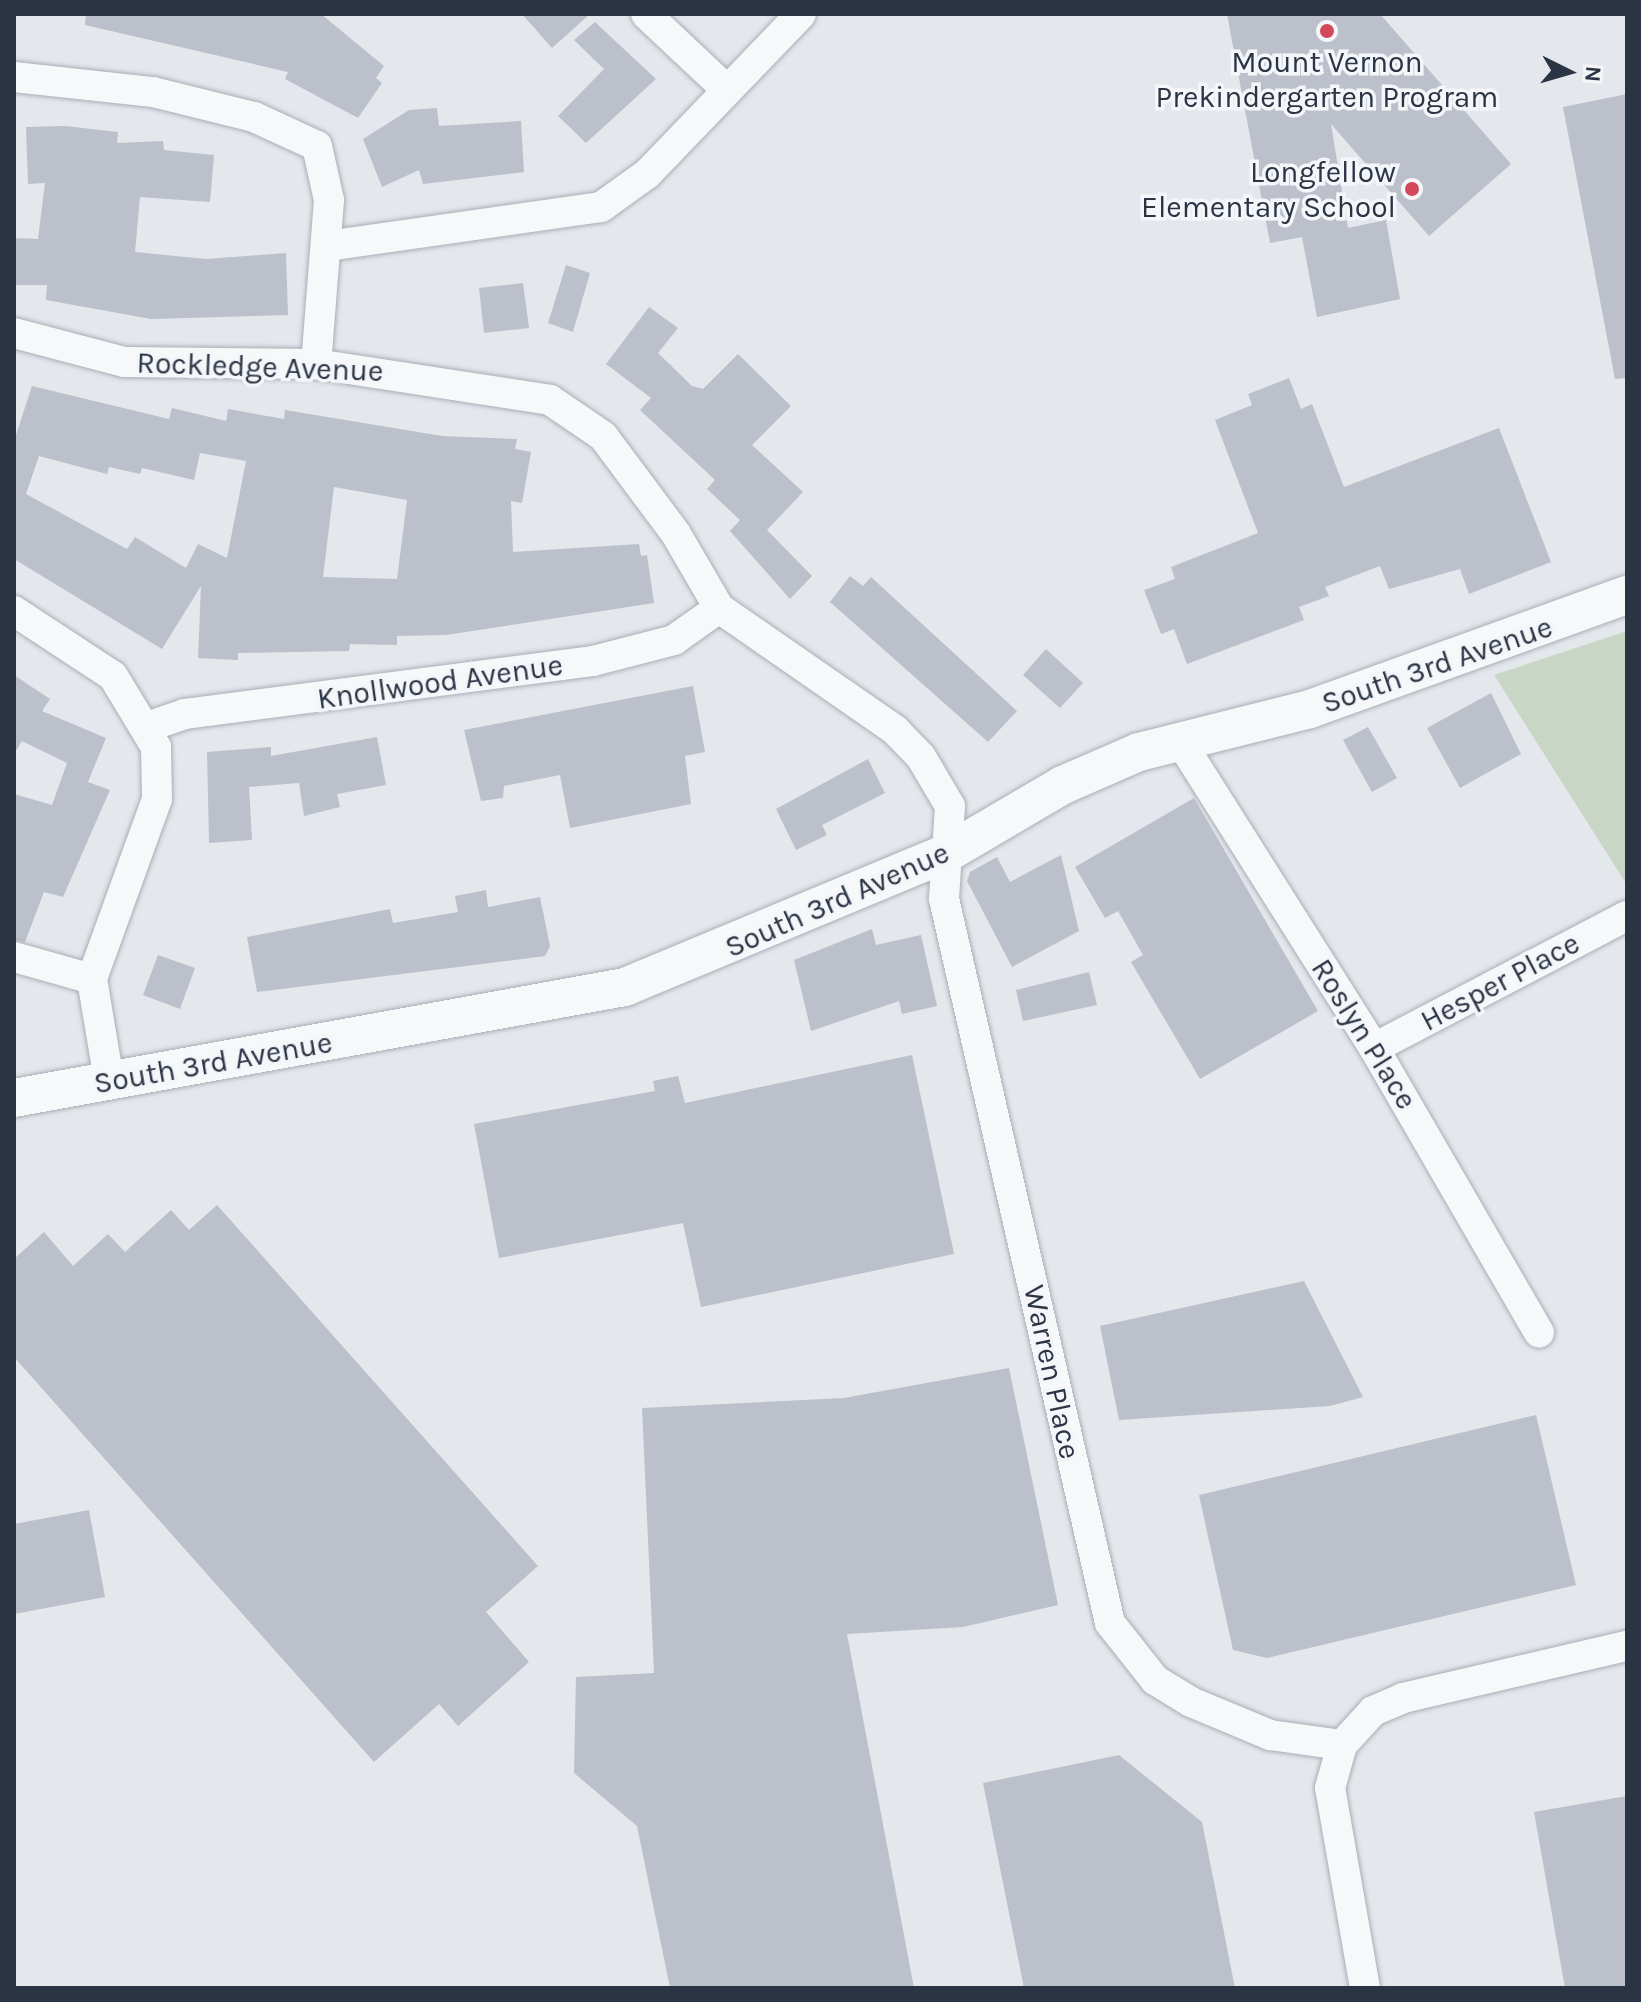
<!DOCTYPE html>
<style>
body{margin:0}
#map{position:relative;width:1641px;height:2002px;overflow:hidden;background:#e4e7ec;font-family:Karla,sans-serif}
div>[style]{position:absolute}
[style*='--x']{left:calc(var(--x)*1px);top:calc(var(--y)*1px);width:calc(var(--w)*1px);rotate:calc(var(--a)*1deg)}
.green>*{inset:0;background:#c9d6c5}
.building>*{inset:0;background:#bbc0ca}
.roads{filter:drop-shadow(0 0 2px #a9aeb7) drop-shadow(0 0 2px #a9aeb7)}
.minor>*{height:30px;margin:-15px;padding:0 15px;transform-origin:15px;border-radius:15px;background:#f7f8fa}
.tertiary>*{height:38px;margin:-19px;padding:0 19px;transform-origin:19px;border-radius:19px;background:#f7f8fa}
.dots>*{width:22px;height:22px;translate:-50% -50%;box-sizing:border-box;border:4px solid #f4f6f9;border-radius:50%}
span{translate:-50% -50%;white-space:nowrap;text-align:center;line-height:1.15;-webkit-text-stroke:7px #f4f6f9;paint-order:stroke}
.poi-label{font-size:30px;color:#2b3445}
.right{translate:-100% -50%;text-align:right}
.street-label{font-size:30px;color:#2b3445}
.frame{position:absolute;inset:0;border:16px solid #2b3445;pointer-events:none}
.north{position:absolute;left:1529px;top:32px;width:80px;height:80px;-webkit-text-stroke:6px #f4f6f9;paint-order:stroke;rotate:95deg;font-size:22px;font-weight:700;line-height:32px;text-align:center;color:#2b3445}
.north::after{content:'';display:block;margin:auto;width:28px;height:36px;background:#2b3445;clip-path:polygon(50% 0,100% 100%,50% 72%,0 100%)}
</style>
<div id="map">
<div class="green">
<div style="clip-path:polygon(1627px 631px,1627px 885px,1494px 675px)"></div>
</div>
<div class="building">
<div style="clip-path:polygon(86px 14px,321px 14px,384px 66px,376px 78px,382px 83px,358px 118px,285px 79px,288px 72px,85px 25px)"></div>
<div style="clip-path:polygon(522px 14px,590px 14px,552px 48px)"></div>
<div style="clip-path:polygon(1227px 14px,1380px 14px,1511px 164px,1429px 236px,1331px 124px,1348px 228px,1386px 220px,1400px 299px,1317px 317px,1302px 237px,1270px 243px)"></div>
<div style="clip-path:polygon(595px 22px,656px 79px,586px 143px,558px 116px,604px 69px,574px 40px)"></div>
<div style="clip-path:polygon(1627px 94px,1627px 378px,1615px 379px,1563px 107px)"></div>
<div style="clip-path:polygon(437px 108px,439px 126px,521px 121px,524px 172px,423px 184px,419px 170px,382px 187px,363px 139px,409px 110px)"></div>
<div style="clip-path:polygon(65px 126px,118px 132px,117px 143px,163px 141px,164px 150px,214px 155px,210px 202px,140px 197px,135px 252px,206px 259px,286px 253px,288px 315px,151px 319px,46px 300px,47px 285px,14px 285px,14px 238px,38px 239px,45px 183px,28px 184px,26px 127px)"></div>
<div style="clip-path:polygon(566px 265px,590px 273px,573px 332px,548px 323px)"></div>
<div style="clip-path:polygon(523px 283px,529px 328px,484px 333px,479px 288px)"></div>
<div style="clip-path:polygon(649px 307px,678px 328px,658px 353px,692px 386px,703px 389px,738px 354px,791px 406px,752px 445px,803px 492px,767px 530px,812px 576px,790px 599px,730px 531px,740px 520px,707px 489px,715px 480px,640px 410px,651px 398px,606px 364px)"></div>
<div style="clip-path:polygon(1289px 378px,1301px 409px,1312px 404px,1344px 487px,1499px 428px,1551px 562px,1469px 594px,1460px 569px,1389px 589px,1380px 566px,1325px 587px,1329px 596px,1299px 607px,1304px 620px,1187px 664px,1174px 629px,1161px 634px,1144px 590px,1175px 579px,1171px 567px,1258px 533px,1215px 420px,1252px 405px,1248px 394px)"></div>
<div style="clip-path:polygon(evenodd,32px 386px,169px 419px,172px 408px,226px 421px,228px 409px,284px 419px,285px 410px,442px 436px,517px 439px,515px 449px,531px 452px,522px 503px,511px 501px,513px 552px,639px 544px,641px 556px,647px 555px,654px 603px,446px 635px,397px 636px,397px 645px,350px 644px,349px 651px,238px 653px,238px 660px,198px 658px,201px 586px,162px 649px,14px 559px,14px 441px,32px 386px,200px 453px,246px 461px,227px 558px,198px 544px,186px 568px,135px 537px,127px 549px,26px 494px,39px 456px,107px 474px,109px 467px,140px 474px,142px 468px,194px 480px,200px 453px,32px 386px,334px 487px,407px 500px,397px 579px,323px 577px,334px 487px)"></div>
<div style="clip-path:polygon(850px 576px,863px 586px,871px 577px,1017px 711px,988px 742px,830px 602px)"></div>
<div style="clip-path:polygon(1046px 649px,1083px 683px,1060px 708px,1023px 675px)"></div>
<div style="clip-path:polygon(14px 675px,50px 699px,42px 711px,106px 738px,88px 782px,110px 790px,63px 897px,44px 892px,25px 942px,14px 940px,14px 794px,52px 805px,67px 763px,22px 741px,14px 754px)"></div>
<div style="clip-path:polygon(693px 686px,705px 752px,685px 756px,691px 804px,570px 828px,560px 775px,504px 786px,503px 798px,481px 801px,464px 730px)"></div>
<div style="clip-path:polygon(1491px 693px,1521px 754px,1460px 788px,1427px 728px)"></div>
<div style="clip-path:polygon(1368px 727px,1397px 778px,1372px 792px,1343px 740px)"></div>
<div style="clip-path:polygon(377px 737px,386px 785px,337px 794px,340px 807px,304px 816px,299px 783px,249px 787px,252px 840px,209px 843px,207px 752px,271px 747px,271px 756px)"></div>
<div style="clip-path:polygon(868px 759px,885px 793px,822px 825px,827px 835px,796px 850px,776px 809px)"></div>
<div style="clip-path:polygon(1194px 798px,1318px 1011px,1200px 1079px,1131px 962px,1143px 955px,1118px 911px,1105px 918px,1075px 867px)"></div>
<div style="clip-path:polygon(1061px 855px,1079px 931px,1012px 967px,967px 881px,970px 872px,997px 857px,1010px 882px)"></div>
<div style="clip-path:polygon(486px 890px,488px 907px,540px 897px,550px 946px,545px 956px,257px 992px,247px 937px,390px 909px,393px 923px,458px 912px,455px 896px)"></div>
<div style="clip-path:polygon(872px 929px,876px 945px,921px 935px,937px 1006px,902px 1014px,899px 1001px,811px 1031px,794px 960px)"></div>
<div style="clip-path:polygon(158px 955px,195px 968px,180px 1009px,143px 995px)"></div>
<div style="clip-path:polygon(1089px 972px,1097px 1005px,1023px 1021px,1016px 990px)"></div>
<div style="clip-path:polygon(912px 1055px,954px 1254px,701px 1307px,683px 1223px,499px 1258px,474px 1124px,655px 1091px,653px 1081px,678px 1076px,685px 1103px)"></div>
<div style="clip-path:polygon(217px 1205px,538px 1566px,486px 1612px,529px 1662px,458px 1726px,439px 1704px,374px 1762px,14px 1357px,14px 1259px,44px 1232px,73px 1266px,108px 1234px,125px 1252px,171px 1210px,189px 1230px)"></div>
<div style="clip-path:polygon(1304px 1281px,1363px 1397px,1330px 1406px,1119px 1420px,1100px 1326px)"></div>
<div style="clip-path:polygon(1009px 1368px,1058px 1605px,963px 1627px,847px 1634px,914px 1988px,670px 1988px,637px 1826px,574px 1773px,576px 1677px,654px 1673px,642px 1408px,844px 1398px)"></div>
<div style="clip-path:polygon(1536px 1415px,1576px 1585px,1267px 1658px,1233px 1650px,1199px 1495px)"></div>
<div style="clip-path:polygon(89px 1510px,105px 1597px,14px 1614px,14px 1524px)"></div>
<div style="clip-path:polygon(1119px 1755px,1202px 1822px,1235px 1988px,1024px 1988px,983px 1783px)"></div>
<div style="clip-path:polygon(1627px 1796px,1627px 1988px,1565px 1988px,1534px 1812px)"></div>
</div>
<div class="roads">
<div class="minor">
<div style="--x:646;--y:14;--w:110;--a:43.2"></div>
<div style="--x:14;--y:77;--w:140;--a:6.2"></div>
<div style="--x:153;--y:92;--w:104;--a:13.9"></div>
<div style="--x:254;--y:117;--w:69;--a:24.7"></div>
<div style="--x:317;--y:146;--w:55;--a:77.5"></div>
<div style="--x:329;--y:200;--w:165;--a:94.5"></div>
<div style="--x:327;--y:246;--w:277;--a:-8.1"></div>
<div style="--x:601;--y:207;--w:57;--a:-35.7"></div>
<div style="--x:647;--y:174;--w:222;--a:-46.1"></div>
<div style="--x:14;--y:333;--w:114;--a:14.8"></div>
<div style="--x:124;--y:362;--w:192;--a:0.6"></div>
<div style="--x:316;--y:364;--w:237;--a:8.7"></div>
<div style="--x:550;--y:400;--w:64;--a:34.2"></div>
<div style="--x:603;--y:436;--w:122;--a:53.3"></div>
<div style="--x:676;--y:534;--w:86;--a:59.8"></div>
<div style="--x:719;--y:608;--w:214;--a:34.7"></div>
<div style="--x:895;--y:730;--w:37;--a:46"></div>
<div style="--x:921;--y:757;--w:57;--a:59.4"></div>
<div style="--x:950;--y:806;--w:93;--a:93.7"></div>
<div style="--x:944;--y:899;--w:743;--a:77.09"></div>
<div style="--x:1110;--y:1623;--w:73;--a:51.7"></div>
<div style="--x:1155;--y:1680;--w:42;--a:31.4"></div>
<div style="--x:1191;--y:1702;--w:86;--a:22.7"></div>
<div style="--x:1270;--y:1735;--w:73;--a:7.9"></div>
<div style="--x:14;--y:611;--w:118;--a:33.3"></div>
<div style="--x:113;--y:676;--w:83;--a:58.8"></div>
<div style="--x:156;--y:747;--w:52;--a:88.9"></div>
<div style="--x:157;--y:799;--w:191;--a:109.9"></div>
<div style="--x:92;--y:979;--w:103;--a:80.5"></div>
<div style="--x:150;--y:726;--w:37;--a:-19"></div>
<div style="--x:185;--y:714;--w:411;--a:-7.4"></div>
<div style="--x:593;--y:661;--w:84;--a:-14.5"></div>
<div style="--x:674;--y:640;--w:55;--a:-35.4"></div>
<div style="--x:1180;--y:741;--w:363;--a:57.7"></div>
<div style="--x:1374;--y:1048;--w:329;--a:59.9"></div>
<div style="--x:14;--y:957;--w:81;--a:15.8"></div>
<div style="--x:1374;--y:1048;--w:285;--a:-27.6"></div>
<div style="--x:1365;--y:1988;--w:203;--a:-99.9"></div>
<div style="--x:1330;--y:1788;--w:45;--a:-74.4"></div>
<div style="--x:1342;--y:1745;--w:46;--a:-47.6"></div>
<div style="--x:1373;--y:1711;--w:33;--a:-23"></div>
<div style="--x:1403;--y:1698;--w:230;--a:-13.1"></div>
</div>
<div class="tertiary">
<div style="--x:14;--y:1098;--w:621;--a:-10.3"></div>
<div style="--x:625;--y:987;--w:349;--a:-22.6"></div>
<div style="--x:947;--y:853;--w:134;--a:-30.4"></div>
<div style="--x:1063;--y:785;--w:83;--a:-23.5"></div>
<div style="--x:1139;--y:752;--w:176;--a:-14.1"></div>
<div style="--x:1310;--y:709;--w:337;--a:-19.8"></div>
</div>
</div>
<div class="dots">
<div style="left:1327px;top:31px;background:#d1495b"></div>
<div style="left:1412px;top:189px;background:#d1495b"></div>
</div>
<div class="poi-label">
<span style="left:1327px;top:79px">Mount Vernon<br>Prekindergarten Program</span>
<span class="right" style="left:1396px;top:189px">Longfellow<br>Elementary School</span>
</div>
<div class="street-label">
<span style="left:260px;top:367px;rotate:2deg">Rockledge Avenue</span>
<span style="left:1437px;top:665px;rotate:-19deg">South 3rd Avenue</span>
<span style="left:440px;top:682px;rotate:-8deg">Knollwood Avenue</span>
<span style="left:837px;top:900px;rotate:-24deg">South 3rd Avenue</span>
<span style="left:1500px;top:982px;rotate:-28deg">Hesper Place</span>
<span style="left:1364px;top:1034px;rotate:58deg">Roslyn Place</span>
<span style="left:213px;top:1063px;rotate:-10deg">South 3rd Avenue</span>
<span style="left:1052px;top:1372px;rotate:78deg">Warren Place</span>
</div>
<div class="frame"></div>
<div class="north">N</div>
</div>
